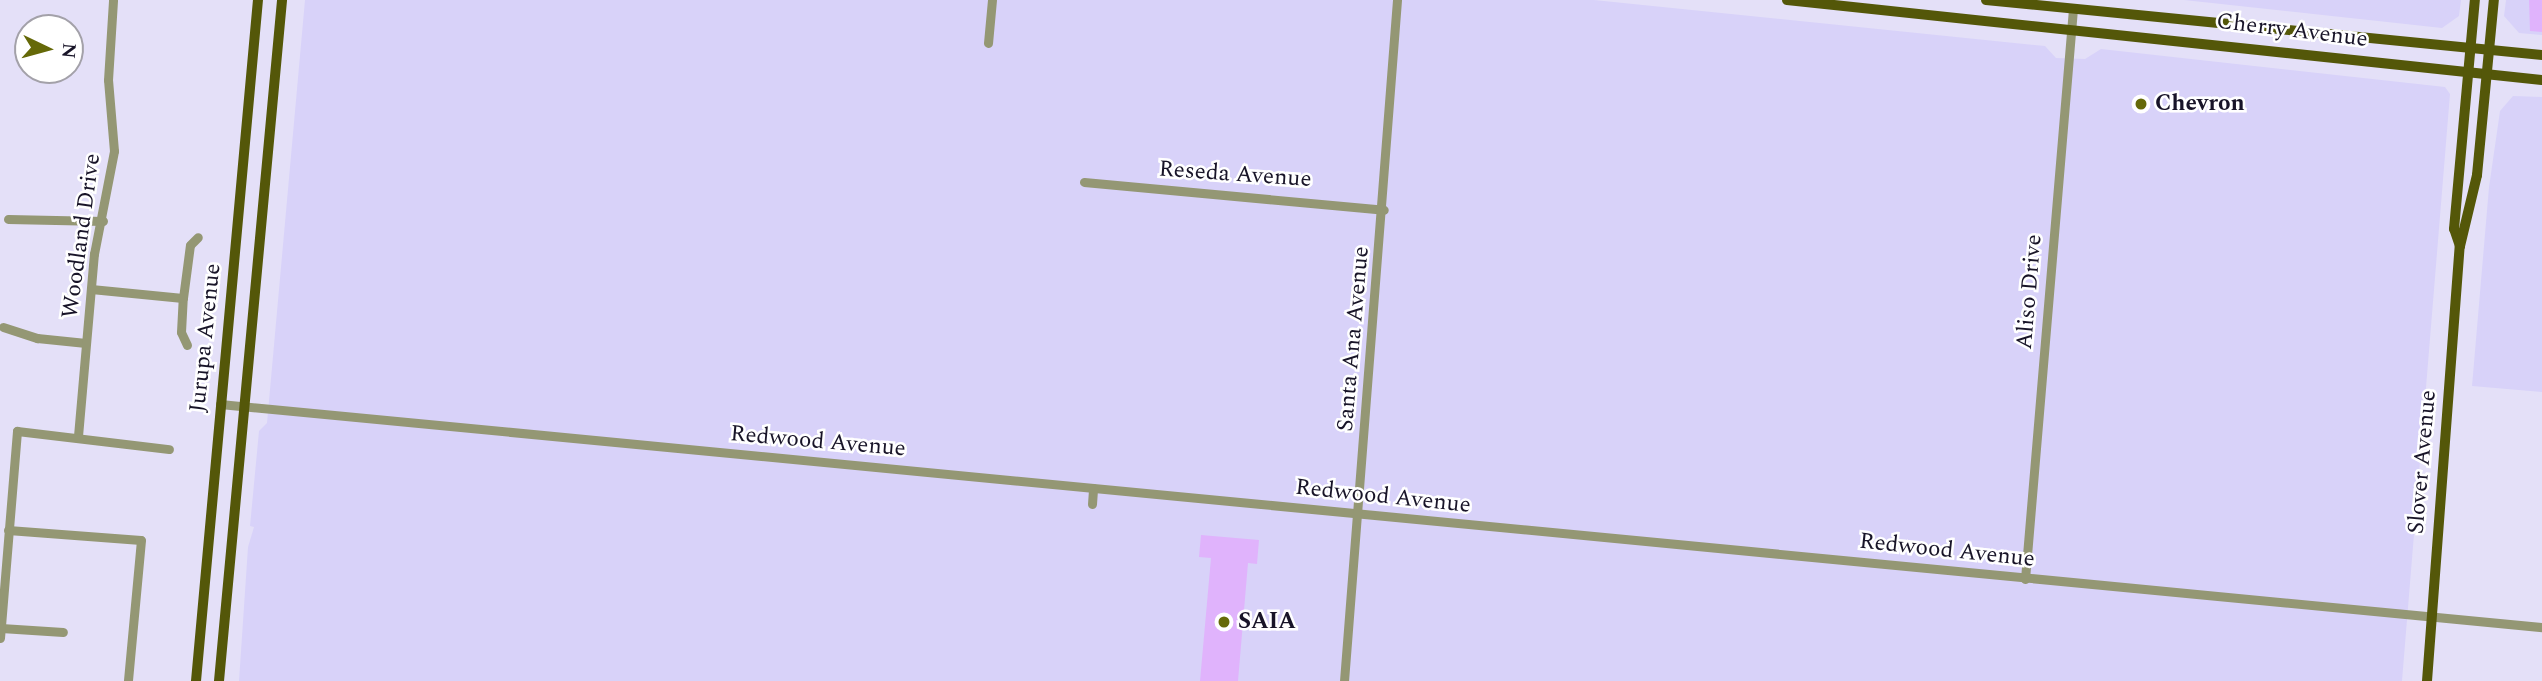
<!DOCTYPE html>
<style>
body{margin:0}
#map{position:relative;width:2542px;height:681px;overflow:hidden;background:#e4e0f8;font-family:Spectral,serif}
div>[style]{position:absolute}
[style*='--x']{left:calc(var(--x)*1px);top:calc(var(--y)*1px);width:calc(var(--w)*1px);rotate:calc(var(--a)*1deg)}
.built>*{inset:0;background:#d8d2f9}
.building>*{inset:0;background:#e0b3fc}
.minor>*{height:9px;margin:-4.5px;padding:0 4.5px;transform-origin:4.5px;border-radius:4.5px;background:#949774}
.major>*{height:10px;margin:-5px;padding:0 5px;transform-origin:5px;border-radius:5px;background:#545709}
.dots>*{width:19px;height:19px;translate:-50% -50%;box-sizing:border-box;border:4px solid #fff;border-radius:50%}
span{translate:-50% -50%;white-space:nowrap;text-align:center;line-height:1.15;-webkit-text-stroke:5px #fff;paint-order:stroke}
.street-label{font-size:23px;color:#181428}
.poi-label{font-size:23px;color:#181428;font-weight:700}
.left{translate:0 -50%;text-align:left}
.north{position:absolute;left:14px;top:14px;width:70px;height:70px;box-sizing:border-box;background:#fff;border:2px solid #a3a1a9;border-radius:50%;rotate:95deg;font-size:19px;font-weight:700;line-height:28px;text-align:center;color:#181428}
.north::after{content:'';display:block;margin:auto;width:24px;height:32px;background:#656908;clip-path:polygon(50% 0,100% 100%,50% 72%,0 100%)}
</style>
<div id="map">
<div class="built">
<div style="clip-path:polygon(305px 0,1594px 0,2045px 46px,2056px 58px,2085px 59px,2101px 49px,2445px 87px,2450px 94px,2402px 681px,239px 681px,248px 547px,254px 527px,250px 526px,259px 431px,267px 423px)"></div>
<div style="clip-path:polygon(2184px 0,2461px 0,2459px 16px,2442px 28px)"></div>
<div style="clip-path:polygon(2506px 0,2542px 0,2542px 35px,2519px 33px,2504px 16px)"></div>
<div style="clip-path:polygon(2513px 96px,2542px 97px,2542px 392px,2472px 386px,2489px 187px,2500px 111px)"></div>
</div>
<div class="building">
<div style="clip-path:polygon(2529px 0,2542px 0,2542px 32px,2530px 31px)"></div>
<div style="clip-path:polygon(1201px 535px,1259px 540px,1257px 564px,1248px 563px,1238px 681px,1200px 681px,1211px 558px,1199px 557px)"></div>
</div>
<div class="minor">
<div style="--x:988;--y:43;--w:43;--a:-84.7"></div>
<div style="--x:1084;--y:182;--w:301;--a:5.3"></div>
<div style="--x:8;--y:219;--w:95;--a:1.2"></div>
<div style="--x:91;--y:289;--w:92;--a:5.6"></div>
<div style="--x:3;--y:327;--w:36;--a:18"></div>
<div style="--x:37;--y:338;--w:49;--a:5.8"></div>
<div style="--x:187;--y:345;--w:14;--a:-115"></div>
<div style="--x:181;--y:332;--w:34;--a:-87"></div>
<div style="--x:183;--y:298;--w:53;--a:-82.5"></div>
<div style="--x:190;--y:245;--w:11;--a:-45"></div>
<div style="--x:220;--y:404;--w:2333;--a:5.49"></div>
<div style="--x:78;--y:436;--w:183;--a:-85"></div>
<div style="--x:94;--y:254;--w:105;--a:-79"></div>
<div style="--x:114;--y:151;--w:71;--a:-94.8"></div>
<div style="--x:108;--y:80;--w:80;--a:-86.4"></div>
<div style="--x:1092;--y:504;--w:16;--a:-86"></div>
<div style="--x:8;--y:530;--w:133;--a:4.3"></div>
<div style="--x:141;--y:540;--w:142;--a:95.3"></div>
<div style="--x:2025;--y:579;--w:572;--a:-85.19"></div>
<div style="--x:1;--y:628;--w:62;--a:3.7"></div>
<div style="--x:0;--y:638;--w:208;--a:-85.3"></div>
<div style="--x:17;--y:431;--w:153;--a:6.8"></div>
<div style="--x:1344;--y:681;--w:683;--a:-85.55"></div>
</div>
<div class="major">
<div style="--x:1787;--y:0;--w:759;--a:6.05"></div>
<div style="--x:1986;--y:0;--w:559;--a:5.65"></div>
<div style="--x:2460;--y:246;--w:18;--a:-109"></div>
<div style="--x:2454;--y:229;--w:230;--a:-84.8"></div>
<div style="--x:196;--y:681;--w:684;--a:-84.8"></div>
<div style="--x:219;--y:681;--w:684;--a:-84.71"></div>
<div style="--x:2427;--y:681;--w:436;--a:-85.7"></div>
<div style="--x:2460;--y:246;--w:73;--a:-76.5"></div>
<div style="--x:2477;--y:175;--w:176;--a:-84.5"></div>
</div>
<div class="dots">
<div style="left:2141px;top:104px;background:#656908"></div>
<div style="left:1224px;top:622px;background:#656908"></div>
</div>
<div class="street-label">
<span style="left:2292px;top:31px;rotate:7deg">Cherry Avenue</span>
<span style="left:1235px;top:175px;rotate:4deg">Reseda Avenue</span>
<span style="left:82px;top:236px;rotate:-82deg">Woodland Drive</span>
<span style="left:2030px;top:292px;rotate:-85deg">Aliso Drive</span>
<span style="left:206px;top:338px;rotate:-84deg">Jurupa Avenue</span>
<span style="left:1354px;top:339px;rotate:-85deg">Santa Ana Avenue</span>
<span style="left:818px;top:442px;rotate:5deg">Redwood Avenue</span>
<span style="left:2423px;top:462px;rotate:-85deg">Slover Avenue</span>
<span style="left:1383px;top:497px;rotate:6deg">Redwood Avenue</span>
<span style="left:1947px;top:551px;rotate:6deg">Redwood Avenue</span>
</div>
<div class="poi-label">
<span class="left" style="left:2155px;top:104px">Chevron</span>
<span class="left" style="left:1238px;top:622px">SAIA</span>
</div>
<div class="north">N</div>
</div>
